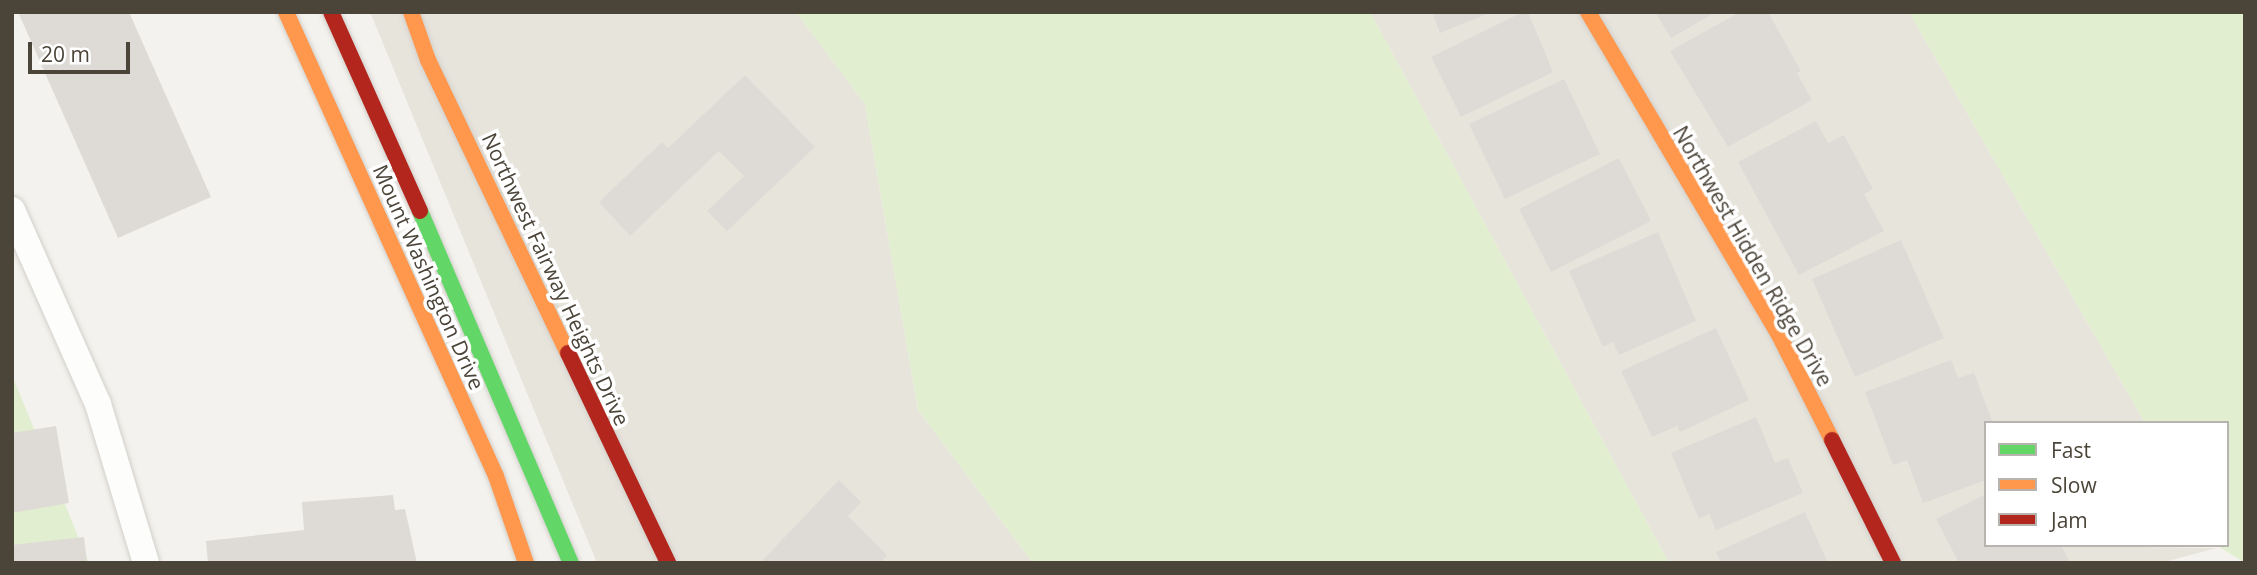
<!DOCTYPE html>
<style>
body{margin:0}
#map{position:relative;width:2257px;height:575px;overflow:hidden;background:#f4f2ee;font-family:"Open Sans",sans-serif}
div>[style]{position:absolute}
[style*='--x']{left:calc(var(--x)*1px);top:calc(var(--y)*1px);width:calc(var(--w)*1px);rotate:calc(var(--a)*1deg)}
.residential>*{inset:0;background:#e7e4dc}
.green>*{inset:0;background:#e1eecf}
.building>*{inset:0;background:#dedbd6}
.roads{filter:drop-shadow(0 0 2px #d2d0cb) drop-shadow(0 0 2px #d2d0cb)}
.street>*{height:26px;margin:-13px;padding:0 13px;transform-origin:13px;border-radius:13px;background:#fdfdfc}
.fast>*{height:16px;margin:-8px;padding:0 8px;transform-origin:8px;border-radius:8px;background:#63d668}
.slow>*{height:16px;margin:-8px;padding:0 8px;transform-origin:8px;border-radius:8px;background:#ff974d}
.jam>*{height:16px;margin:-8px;padding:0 8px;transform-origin:8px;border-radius:8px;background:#b3261e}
span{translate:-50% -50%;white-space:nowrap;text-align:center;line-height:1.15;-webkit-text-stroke:7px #fff;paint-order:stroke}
.street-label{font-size:21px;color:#4b4439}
.frame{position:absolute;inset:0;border:14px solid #4b4439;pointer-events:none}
.legend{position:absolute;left:1984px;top:421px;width:245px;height:126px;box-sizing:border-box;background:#fff;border:2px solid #b7b4b0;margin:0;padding:9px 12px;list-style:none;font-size:21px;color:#4b4439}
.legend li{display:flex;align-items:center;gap:14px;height:35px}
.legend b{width:35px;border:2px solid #b7b4b0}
.scale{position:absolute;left:28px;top:42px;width:102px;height:32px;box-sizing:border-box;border:4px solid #4b4439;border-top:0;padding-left:9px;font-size:21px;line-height:24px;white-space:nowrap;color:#4b4439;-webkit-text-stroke:5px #fff;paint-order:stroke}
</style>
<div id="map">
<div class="residential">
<div style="clip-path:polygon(370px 12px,796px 12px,865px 104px,918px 410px,1033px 563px,597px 563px)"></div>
<div style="clip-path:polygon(1370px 12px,1909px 12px,2145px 423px,1986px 423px,1986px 545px,2217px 548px,2160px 563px,1669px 563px)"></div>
</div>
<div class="green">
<div style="clip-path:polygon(796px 12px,1370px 12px,1669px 563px,1033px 563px,918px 410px,865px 104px)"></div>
<div style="clip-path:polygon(1909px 12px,2245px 12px,2245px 563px,2216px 545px,2227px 545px,2227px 423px,2145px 423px)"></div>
<div style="clip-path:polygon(12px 375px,89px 563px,12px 563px)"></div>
</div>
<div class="building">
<div style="clip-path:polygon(18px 12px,129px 12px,211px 197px,118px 238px)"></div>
<div style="clip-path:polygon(1432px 12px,1492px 12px,1440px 33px)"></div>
<div style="clip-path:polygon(1523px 12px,1528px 12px,1553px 72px,1461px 117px,1431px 57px)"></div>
<div style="clip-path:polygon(1655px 12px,1716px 12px,1671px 38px)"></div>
<div style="clip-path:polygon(1740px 12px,1768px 12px,1801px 71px,1797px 73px,1812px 100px,1728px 147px,1670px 51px)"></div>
<div style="clip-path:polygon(745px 75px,815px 147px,727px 231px,707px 211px,744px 176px,719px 151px,630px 236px,599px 202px,662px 142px,668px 148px)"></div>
<div style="clip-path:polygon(1564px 79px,1600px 154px,1505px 199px,1469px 124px)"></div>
<div style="clip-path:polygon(1816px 121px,1828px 143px,1844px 135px,1873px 189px,1864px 194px,1884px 231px,1799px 275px,1738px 162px)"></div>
<div style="clip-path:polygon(1619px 158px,1651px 221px,1551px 272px,1519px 209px)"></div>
<div style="clip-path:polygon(1658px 232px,1696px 321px,1619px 355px,1613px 342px,1603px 347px,1569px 271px)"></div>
<div style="clip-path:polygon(1901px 240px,1944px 338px,1855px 377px,1812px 279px)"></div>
<div style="clip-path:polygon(1716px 328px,1749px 400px,1680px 432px,1677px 426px,1652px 437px,1621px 371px)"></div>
<div style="clip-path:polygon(1951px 360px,1958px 378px,1974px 373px,1993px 423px,1986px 423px,1986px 480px,1923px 503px,1907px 460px,1893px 465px,1865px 392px)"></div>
<div style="clip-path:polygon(1756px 417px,1775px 463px,1788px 458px,1803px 493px,1716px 530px,1709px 514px,1699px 519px,1671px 453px)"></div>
<div style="clip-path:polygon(56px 426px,69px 503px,12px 513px,12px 433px)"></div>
<div style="clip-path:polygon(839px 480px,861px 502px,848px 516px,887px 555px,880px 563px,760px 563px)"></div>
<div style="clip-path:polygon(1986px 494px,1986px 545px,2061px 545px,2070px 563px,1959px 563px,1936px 519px)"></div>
<div style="clip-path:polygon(393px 495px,395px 510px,405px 509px,417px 563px,208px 563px,206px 541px,304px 530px,302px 502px)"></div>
<div style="clip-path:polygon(1805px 512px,1828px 563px,1721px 563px,1716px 552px)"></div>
<div style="clip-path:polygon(84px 537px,87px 563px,12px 563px,12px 545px)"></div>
</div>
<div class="roads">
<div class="street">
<div style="--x:12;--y:210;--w:212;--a:66.1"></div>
<div style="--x:98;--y:404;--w:166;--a:73.2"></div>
</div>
<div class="fast">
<div style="--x:420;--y:211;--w:383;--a:66.8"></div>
</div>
<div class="slow">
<div style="--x:286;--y:12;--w:509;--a:65.65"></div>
<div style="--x:496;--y:476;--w:92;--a:71"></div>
<div style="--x:411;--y:12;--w:51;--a:70.5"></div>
<div style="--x:428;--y:60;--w:325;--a:64.5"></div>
<div style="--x:1588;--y:12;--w:373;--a:59.4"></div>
<div style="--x:1778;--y:333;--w:120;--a:63.2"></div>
</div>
<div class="jam">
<div style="--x:331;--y:12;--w:218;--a:65.9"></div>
<div style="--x:568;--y:353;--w:233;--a:64.5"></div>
<div style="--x:1832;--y:440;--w:137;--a:63.6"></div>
</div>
</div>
<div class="street-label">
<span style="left:1753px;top:256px;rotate:60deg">Northwest Hidden Ridge Drive</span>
<span style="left:429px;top:277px;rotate:66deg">Mount Washington Drive</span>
<span style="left:556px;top:279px;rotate:65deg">Northwest Fairway Heights Drive</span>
</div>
<div class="frame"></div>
<ul class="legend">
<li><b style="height:9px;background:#63d668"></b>Fast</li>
<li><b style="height:9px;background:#ff974d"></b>Slow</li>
<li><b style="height:9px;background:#b3261e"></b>Jam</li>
</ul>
<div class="scale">20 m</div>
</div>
